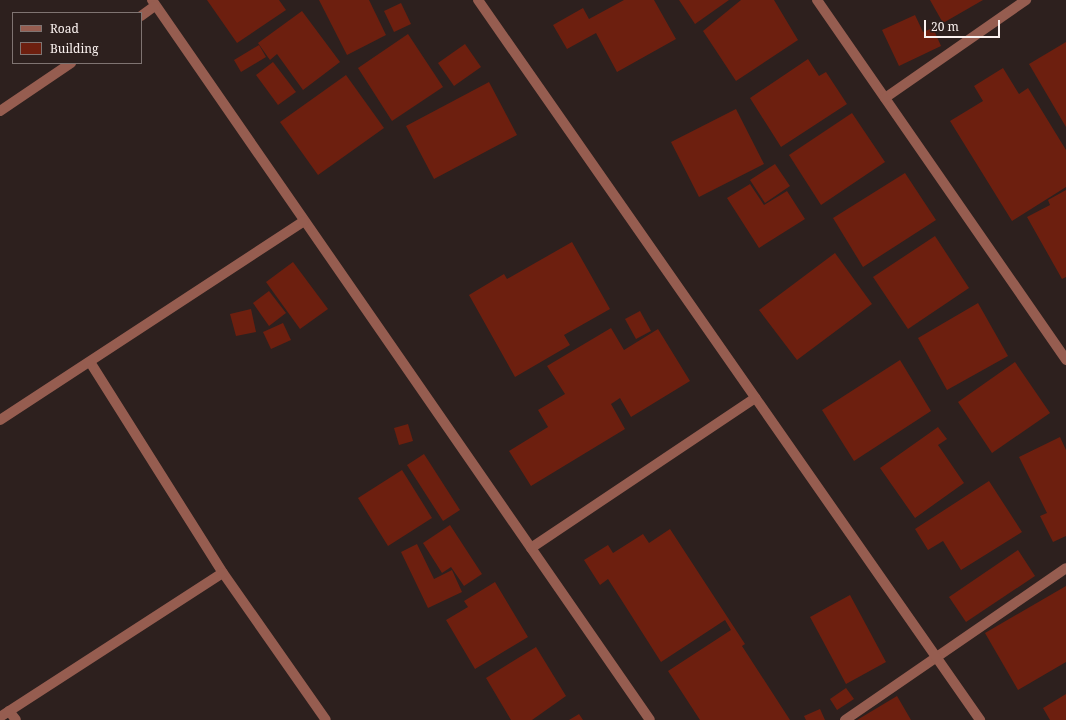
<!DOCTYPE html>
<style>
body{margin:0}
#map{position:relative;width:1066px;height:720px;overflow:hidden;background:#2d201e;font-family:"Noto Serif",serif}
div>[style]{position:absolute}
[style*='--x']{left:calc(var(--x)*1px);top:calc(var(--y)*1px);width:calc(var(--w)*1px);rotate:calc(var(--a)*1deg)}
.building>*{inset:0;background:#6d1f0f}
.minor>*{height:10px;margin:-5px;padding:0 5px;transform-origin:5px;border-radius:5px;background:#965d50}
.tertiary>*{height:10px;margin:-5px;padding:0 5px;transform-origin:5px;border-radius:5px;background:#965d50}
span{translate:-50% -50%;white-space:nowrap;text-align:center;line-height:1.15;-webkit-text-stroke:3px #2d201e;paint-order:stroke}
.legend{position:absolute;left:12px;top:12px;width:130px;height:52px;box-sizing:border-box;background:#2d201e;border:1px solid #7f7472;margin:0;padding:5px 7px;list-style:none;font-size:12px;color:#faf1ef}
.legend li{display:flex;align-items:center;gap:8px;height:20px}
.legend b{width:20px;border:1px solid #7f7472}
.scale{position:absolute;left:924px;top:20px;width:76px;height:18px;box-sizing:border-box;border:2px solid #faf1ef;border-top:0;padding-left:5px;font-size:12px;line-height:14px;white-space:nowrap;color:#faf1ef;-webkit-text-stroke:3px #2d201e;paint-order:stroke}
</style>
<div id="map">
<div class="building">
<div style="clip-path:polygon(207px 0,279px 0,286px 10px,237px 43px)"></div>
<div style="clip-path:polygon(319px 0,369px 0,386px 35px,347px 55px)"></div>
<div style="clip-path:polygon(624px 0,654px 0,676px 39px,617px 72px,596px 33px,567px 49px,553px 25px,583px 8px,589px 19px)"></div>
<div style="clip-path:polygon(679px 0,729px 0,695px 24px)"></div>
<div style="clip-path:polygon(741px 0,774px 0,798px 40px,736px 81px,703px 31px)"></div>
<div style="clip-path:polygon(930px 0,983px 0,943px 23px)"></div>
<div style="clip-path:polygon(401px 3px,411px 24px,394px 32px,384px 11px)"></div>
<div style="clip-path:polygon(302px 11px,340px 62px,303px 90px,277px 54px,270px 60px,258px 43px)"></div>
<div style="clip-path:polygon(915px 15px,923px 32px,933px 28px,941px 46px,899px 66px,882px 30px)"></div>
<div style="clip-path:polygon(408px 34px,443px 87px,392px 121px,358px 68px)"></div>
<div style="clip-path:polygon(1066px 42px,1066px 127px,1029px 64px)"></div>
<div style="clip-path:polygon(465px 44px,481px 67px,454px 86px,438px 63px)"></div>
<div style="clip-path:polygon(259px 45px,266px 57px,241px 72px,234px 60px)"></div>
<div style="clip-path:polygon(808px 59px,819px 76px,826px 72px,847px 104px,781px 147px,750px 98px)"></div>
<div style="clip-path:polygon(273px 62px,296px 92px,278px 105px,256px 75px)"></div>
<div style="clip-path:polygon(1003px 68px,1019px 94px,1028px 88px,1066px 150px,1066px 187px,1012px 221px,950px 121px,983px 101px,974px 86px)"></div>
<div style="clip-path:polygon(346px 75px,384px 128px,318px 175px,280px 122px)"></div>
<div style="clip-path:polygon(489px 82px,517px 135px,434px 179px,406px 126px)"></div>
<div style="clip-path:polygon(736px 109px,764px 164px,699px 197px,671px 142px)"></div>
<div style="clip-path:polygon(852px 113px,885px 162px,821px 205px,789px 155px)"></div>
<div style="clip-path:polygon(775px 164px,790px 186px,765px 203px,750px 180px)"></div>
<div style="clip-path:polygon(905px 173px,936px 220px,863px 267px,833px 218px)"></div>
<div style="clip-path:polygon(750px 184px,764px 205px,787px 191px,805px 219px,759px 248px,727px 198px)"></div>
<div style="clip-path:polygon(1066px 190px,1066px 277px,1062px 279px,1027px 217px,1050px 205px,1048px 200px)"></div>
<div style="clip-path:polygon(935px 236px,969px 288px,908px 329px,873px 277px)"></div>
<div style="clip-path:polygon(572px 242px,610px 309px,564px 335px,570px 345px,515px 377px,469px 295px,504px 274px,507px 279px)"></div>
<div style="clip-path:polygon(835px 253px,872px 304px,797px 360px,759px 310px)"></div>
<div style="clip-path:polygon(293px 262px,328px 309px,300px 329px,266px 282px)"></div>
<div style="clip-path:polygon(269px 291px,286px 313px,269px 326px,253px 303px)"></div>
<div style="clip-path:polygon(978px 303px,1008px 356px,947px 390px,918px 338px)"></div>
<div style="clip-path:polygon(251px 309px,256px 332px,236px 336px,230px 314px)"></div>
<div style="clip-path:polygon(640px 311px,651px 331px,636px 339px,625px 319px)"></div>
<div style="clip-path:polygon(283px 323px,291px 340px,271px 349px,263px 332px)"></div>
<div style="clip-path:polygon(611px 328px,624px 350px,658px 329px,690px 381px,631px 417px,620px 398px,611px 404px,625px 429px,531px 486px,509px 451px,548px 427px,538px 410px,565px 394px,547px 366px)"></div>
<div style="clip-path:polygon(900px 360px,931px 411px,854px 461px,822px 410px)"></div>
<div style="clip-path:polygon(1015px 362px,1050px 413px,992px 453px,958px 402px)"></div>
<div style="clip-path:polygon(408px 424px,413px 441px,399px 445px,394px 428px)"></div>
<div style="clip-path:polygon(938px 427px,947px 439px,938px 445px,964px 483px,915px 518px,880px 468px)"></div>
<div style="clip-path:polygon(1060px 437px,1066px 450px,1066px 536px,1053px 542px,1040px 516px,1047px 513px,1019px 457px)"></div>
<div style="clip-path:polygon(424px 454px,460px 510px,443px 521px,407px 465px)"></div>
<div style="clip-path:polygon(402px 470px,432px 518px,388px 546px,358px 498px)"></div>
<div style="clip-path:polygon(989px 481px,1022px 532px,961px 570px,943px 541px,928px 550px,915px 529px)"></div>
<div style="clip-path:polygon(450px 525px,482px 574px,464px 586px,451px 567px,442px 573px,423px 543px)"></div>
<div style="clip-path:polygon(670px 529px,745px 644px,742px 646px,790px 720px,700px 720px,668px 671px,731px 630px,725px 620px,661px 662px,608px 579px,600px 585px,584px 560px,608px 545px,613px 553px,643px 534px,649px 543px)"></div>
<div style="clip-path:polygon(417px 544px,434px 579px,452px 570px,462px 592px,428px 608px,401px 552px)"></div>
<div style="clip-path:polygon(1018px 550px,1035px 576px,966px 622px,949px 597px)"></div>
<div style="clip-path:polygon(495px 582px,528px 637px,475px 669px,446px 620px,468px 607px,464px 601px)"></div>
<div style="clip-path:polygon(1066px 586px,1066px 662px,1018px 690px,985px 633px)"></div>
<div style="clip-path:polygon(850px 595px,886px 662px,846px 684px,810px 617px)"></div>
<div style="clip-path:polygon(536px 647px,566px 696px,532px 720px,511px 720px,486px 678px)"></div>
<div style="clip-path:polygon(846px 688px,854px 699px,837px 710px,830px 699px)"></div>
<div style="clip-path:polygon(1066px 694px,1066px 720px,1050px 720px,1043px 708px)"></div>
<div style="clip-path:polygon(897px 696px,911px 720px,857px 720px)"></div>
<div style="clip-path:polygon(820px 709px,825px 720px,806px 720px,804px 716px)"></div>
<div style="clip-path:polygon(579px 714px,583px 720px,569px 720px)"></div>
</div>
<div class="minor">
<div style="--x:152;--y:0;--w:875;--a:55.33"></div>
<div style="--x:817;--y:0;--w:438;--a:55.3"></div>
<div style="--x:141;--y:16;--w:17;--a:-36"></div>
<div style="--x:885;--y:98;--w:172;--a:-34.8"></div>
<div style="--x:0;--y:111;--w:86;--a:-34.1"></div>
<div style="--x:90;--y:362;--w:249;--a:57.8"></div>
<div style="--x:223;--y:573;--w:179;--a:55"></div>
<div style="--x:0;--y:420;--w:363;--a:-33.2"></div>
<div style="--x:531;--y:548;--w:270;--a:-33.8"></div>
<div style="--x:9;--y:711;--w:11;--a:52"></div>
<div style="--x:0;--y:717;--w:265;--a:-32.9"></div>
<div style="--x:845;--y:720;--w:268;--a:-34.5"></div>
</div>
<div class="tertiary">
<div style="--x:478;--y:0;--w:878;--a:55.11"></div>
</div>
<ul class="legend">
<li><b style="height:5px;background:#965d50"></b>Road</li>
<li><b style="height:11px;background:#6d1f0f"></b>Building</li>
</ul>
<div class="scale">20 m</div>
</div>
